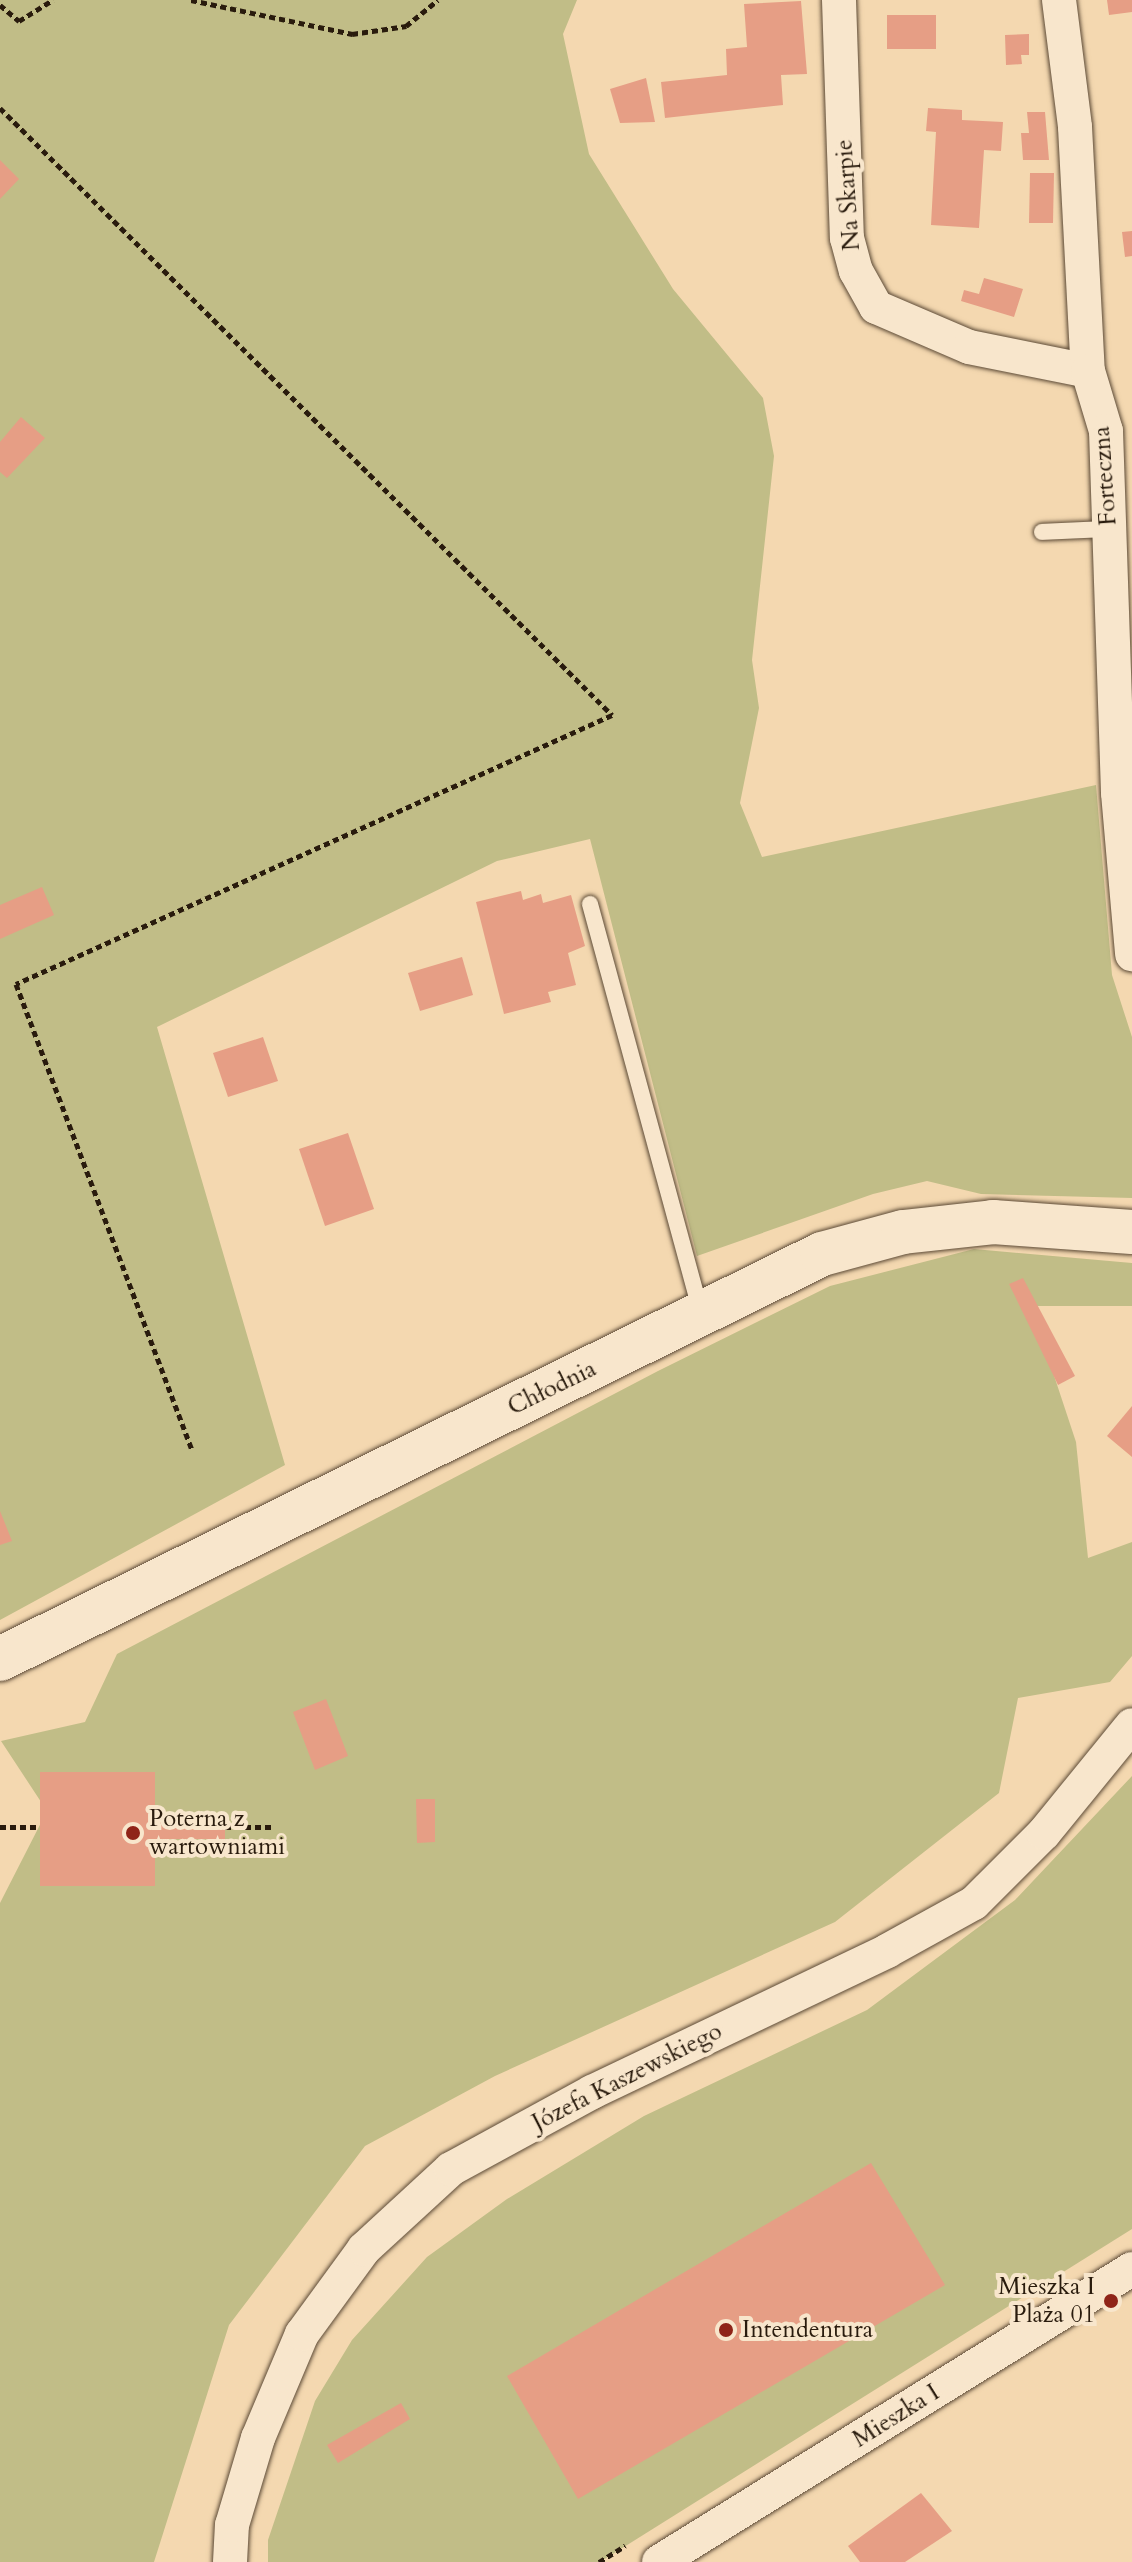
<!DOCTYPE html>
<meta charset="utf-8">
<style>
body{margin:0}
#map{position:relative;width:1132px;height:2562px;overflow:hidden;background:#f4d8b0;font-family:Cardo,serif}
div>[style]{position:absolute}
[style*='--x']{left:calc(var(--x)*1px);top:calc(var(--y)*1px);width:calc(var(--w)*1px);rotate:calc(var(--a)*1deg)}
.green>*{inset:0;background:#c1bd87}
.building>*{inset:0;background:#e69e85}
.path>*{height:5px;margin-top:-2.5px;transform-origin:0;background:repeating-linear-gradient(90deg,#291b0d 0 6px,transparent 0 10px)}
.roads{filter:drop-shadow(0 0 2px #5c4a36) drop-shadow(0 0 2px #5c4a36)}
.lane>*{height:16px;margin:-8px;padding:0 8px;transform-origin:8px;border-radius:8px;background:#f8e6cc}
.street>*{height:34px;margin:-17px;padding:0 17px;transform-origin:17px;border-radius:17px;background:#f8e6cc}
.secondary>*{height:44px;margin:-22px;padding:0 22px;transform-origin:22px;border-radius:22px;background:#f8e6cc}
.dots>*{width:22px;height:22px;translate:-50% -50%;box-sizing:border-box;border:4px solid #f8e6cc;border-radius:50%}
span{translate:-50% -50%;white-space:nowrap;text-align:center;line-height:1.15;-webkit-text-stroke:8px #f8e6cc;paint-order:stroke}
.street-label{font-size:24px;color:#291b0d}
.poi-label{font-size:24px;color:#291b0d}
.left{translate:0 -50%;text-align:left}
.right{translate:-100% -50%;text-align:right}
</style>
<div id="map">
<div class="green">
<div style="clip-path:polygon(0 0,577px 0,563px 34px,589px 154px,673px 289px,763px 398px,774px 456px,752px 660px,759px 708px,740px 803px,762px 857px,1096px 785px,1112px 975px,1132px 1037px,1132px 1198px,981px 1194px,927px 1181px,873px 1194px,697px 1256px,590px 839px,497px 861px,157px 1027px,285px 1465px,0 1620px)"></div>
<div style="clip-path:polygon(974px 1249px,1132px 1263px,1132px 1306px,1031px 1306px,1076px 1442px,1088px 1558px,1132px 1542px,1132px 1656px,1110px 1682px,1018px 1698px,999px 1793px,835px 1922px,495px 2076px,365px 2146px,229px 2325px,154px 2562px,0 2562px,0 1903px,47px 1811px,1px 1741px,85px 1722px,117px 1654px,658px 1371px,830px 1286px)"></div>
<div style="clip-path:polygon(1132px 1776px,1132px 2229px,600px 2562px,268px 2562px,268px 2540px,315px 2401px,352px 2340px,427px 2257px,507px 2199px,644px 2116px,867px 2010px,1015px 1900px)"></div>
</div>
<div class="building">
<div style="clip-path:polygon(1107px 0,1132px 0,1132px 12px,1109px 15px)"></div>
<div style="clip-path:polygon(801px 1px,807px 74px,781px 75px,783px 105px,665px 118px,661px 82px,727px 75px,726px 49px,747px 47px,744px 4px)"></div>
<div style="clip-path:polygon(887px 15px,936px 15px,936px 49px,887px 49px)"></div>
<div style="clip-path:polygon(1029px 34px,1029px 55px,1021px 55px,1022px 64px,1006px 65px,1005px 35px)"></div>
<div style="clip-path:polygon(646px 78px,655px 122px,620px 123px,610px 89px)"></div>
<div style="clip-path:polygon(928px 108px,962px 110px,962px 120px,1003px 122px,1001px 151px,984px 150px,979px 228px,931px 225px,936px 132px,926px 131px)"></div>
<div style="clip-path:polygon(1027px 112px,1045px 112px,1049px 160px,1023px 160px,1021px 133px,1029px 133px)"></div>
<div style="clip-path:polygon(0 160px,19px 179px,0 199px)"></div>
<div style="clip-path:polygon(1030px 173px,1054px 173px,1053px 223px,1029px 223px)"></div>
<div style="clip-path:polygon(1132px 231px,1132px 256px,1125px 257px,1122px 232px)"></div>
<div style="clip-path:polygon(984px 278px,1023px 289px,1014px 317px,961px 301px,964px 290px,979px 294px)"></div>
<div style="clip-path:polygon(21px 417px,45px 438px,7px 478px,0 472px,0 442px)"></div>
<div style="clip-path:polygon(42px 887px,54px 915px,0 939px,0 905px)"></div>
<div style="clip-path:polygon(521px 891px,523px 900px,541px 894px,543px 903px,571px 895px,585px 946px,568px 953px,576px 985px,548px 992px,551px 1002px,504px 1014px,476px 902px)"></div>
<div style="clip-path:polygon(462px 957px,473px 995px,420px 1011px,408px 973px)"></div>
<div style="clip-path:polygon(263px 1037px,278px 1081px,228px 1097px,213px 1053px)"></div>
<div style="clip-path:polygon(348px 1133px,374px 1209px,325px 1226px,299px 1149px)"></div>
<div style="clip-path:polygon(1023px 1278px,1075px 1376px,1058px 1385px,1009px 1284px)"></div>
<div style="clip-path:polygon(1132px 1406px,1132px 1457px,1107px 1436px)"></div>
<div style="clip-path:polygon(0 1511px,12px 1541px,0 1545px)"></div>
<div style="clip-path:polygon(326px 1699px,348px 1756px,315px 1770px,293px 1712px)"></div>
<div style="clip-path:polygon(40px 1772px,155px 1772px,155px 1814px,225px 1814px,225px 1839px,155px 1839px,155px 1886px,40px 1886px)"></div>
<div style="clip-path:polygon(416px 1799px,435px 1799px,435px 1842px,417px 1843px)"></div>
<div style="clip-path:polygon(871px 2163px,945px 2285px,578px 2499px,507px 2376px)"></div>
<div style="clip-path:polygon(401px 2403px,410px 2419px,338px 2463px,327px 2445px)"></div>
<div style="clip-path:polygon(921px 2493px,952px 2531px,905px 2562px,860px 2562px,848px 2546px)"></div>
</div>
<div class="path">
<div style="--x:191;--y:0;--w:165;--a:11.9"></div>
<div style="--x:352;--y:34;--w:55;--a:-8.4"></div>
<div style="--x:406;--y:26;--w:41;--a:-39.1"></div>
<div style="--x:0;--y:5;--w:25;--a:40"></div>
<div style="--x:19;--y:21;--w:40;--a:-32"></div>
<div style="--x:0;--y:108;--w:862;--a:44.76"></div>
<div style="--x:612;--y:715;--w:654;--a:155.71"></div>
<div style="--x:16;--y:984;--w:499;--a:69.3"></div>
<div style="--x:0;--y:1827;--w:40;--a:0"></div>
<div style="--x:225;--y:1827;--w:49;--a:0"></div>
<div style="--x:599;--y:2562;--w:31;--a:-32"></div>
</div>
<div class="roads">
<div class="lane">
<div style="--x:1042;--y:532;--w:67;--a:-2.6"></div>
<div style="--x:590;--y:904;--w:423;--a:74.8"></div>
</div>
<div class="street">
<div style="--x:839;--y:0;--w:238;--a:88.1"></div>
<div style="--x:847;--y:238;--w:34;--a:75"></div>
<div style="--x:856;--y:271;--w:41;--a:60.9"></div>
<div style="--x:876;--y:307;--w:101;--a:23.3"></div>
<div style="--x:969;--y:347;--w:121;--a:11.4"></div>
<div style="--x:1059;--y:0;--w:128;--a:82.8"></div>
<div style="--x:1075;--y:127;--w:244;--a:87"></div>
<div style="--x:1088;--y:371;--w:63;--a:73.3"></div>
<div style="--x:1106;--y:431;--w:362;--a:88.1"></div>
<div style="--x:1118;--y:793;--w:162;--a:85"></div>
<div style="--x:230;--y:2562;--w:37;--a:-87"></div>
<div style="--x:232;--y:2525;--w:91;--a:-73.4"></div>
<div style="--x:258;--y:2438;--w:113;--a:-67.1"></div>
<div style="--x:302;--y:2334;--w:105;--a:-53.9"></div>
<div style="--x:364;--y:2249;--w:118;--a:-42.6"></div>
<div style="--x:451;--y:2169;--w:161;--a:-28.6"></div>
<div style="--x:592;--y:2092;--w:327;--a:-25.5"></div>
<div style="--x:887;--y:1951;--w:99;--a:-28.9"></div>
<div style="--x:974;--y:1903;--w:99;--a:-45"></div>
<div style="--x:1044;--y:1833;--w:139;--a:-50.8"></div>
<div style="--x:659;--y:2562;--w:556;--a:-31.78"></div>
</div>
<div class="secondary">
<div style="--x:0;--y:1659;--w:916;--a:-26.23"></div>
<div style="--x:822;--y:1254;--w:84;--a:-15.2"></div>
<div style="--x:903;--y:1232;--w:91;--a:-6.3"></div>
<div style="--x:993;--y:1222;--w:139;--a:4.1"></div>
</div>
</div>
<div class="dots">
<div style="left:133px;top:1833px;background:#8f2418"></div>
<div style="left:1111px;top:2301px;background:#8f2418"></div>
<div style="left:726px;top:2330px;background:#8f2418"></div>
</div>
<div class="street-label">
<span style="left:848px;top:195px;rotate:-94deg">Na Skarpie</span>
<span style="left:1105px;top:476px;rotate:-94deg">Forteczna</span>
<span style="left:552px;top:1388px;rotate:-26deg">Chłodnia</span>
<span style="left:627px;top:2077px;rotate:-27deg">Józefa Kaszewskiego</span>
<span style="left:896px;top:2416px;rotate:-32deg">Mieszka I</span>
</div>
<div class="poi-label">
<span class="left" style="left:149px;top:1833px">Poterna z<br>wartowniami</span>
<span class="right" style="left:1095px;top:2301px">Mieszka I<br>Plaża 01</span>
<span class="left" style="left:742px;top:2330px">Intendentura</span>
</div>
</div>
